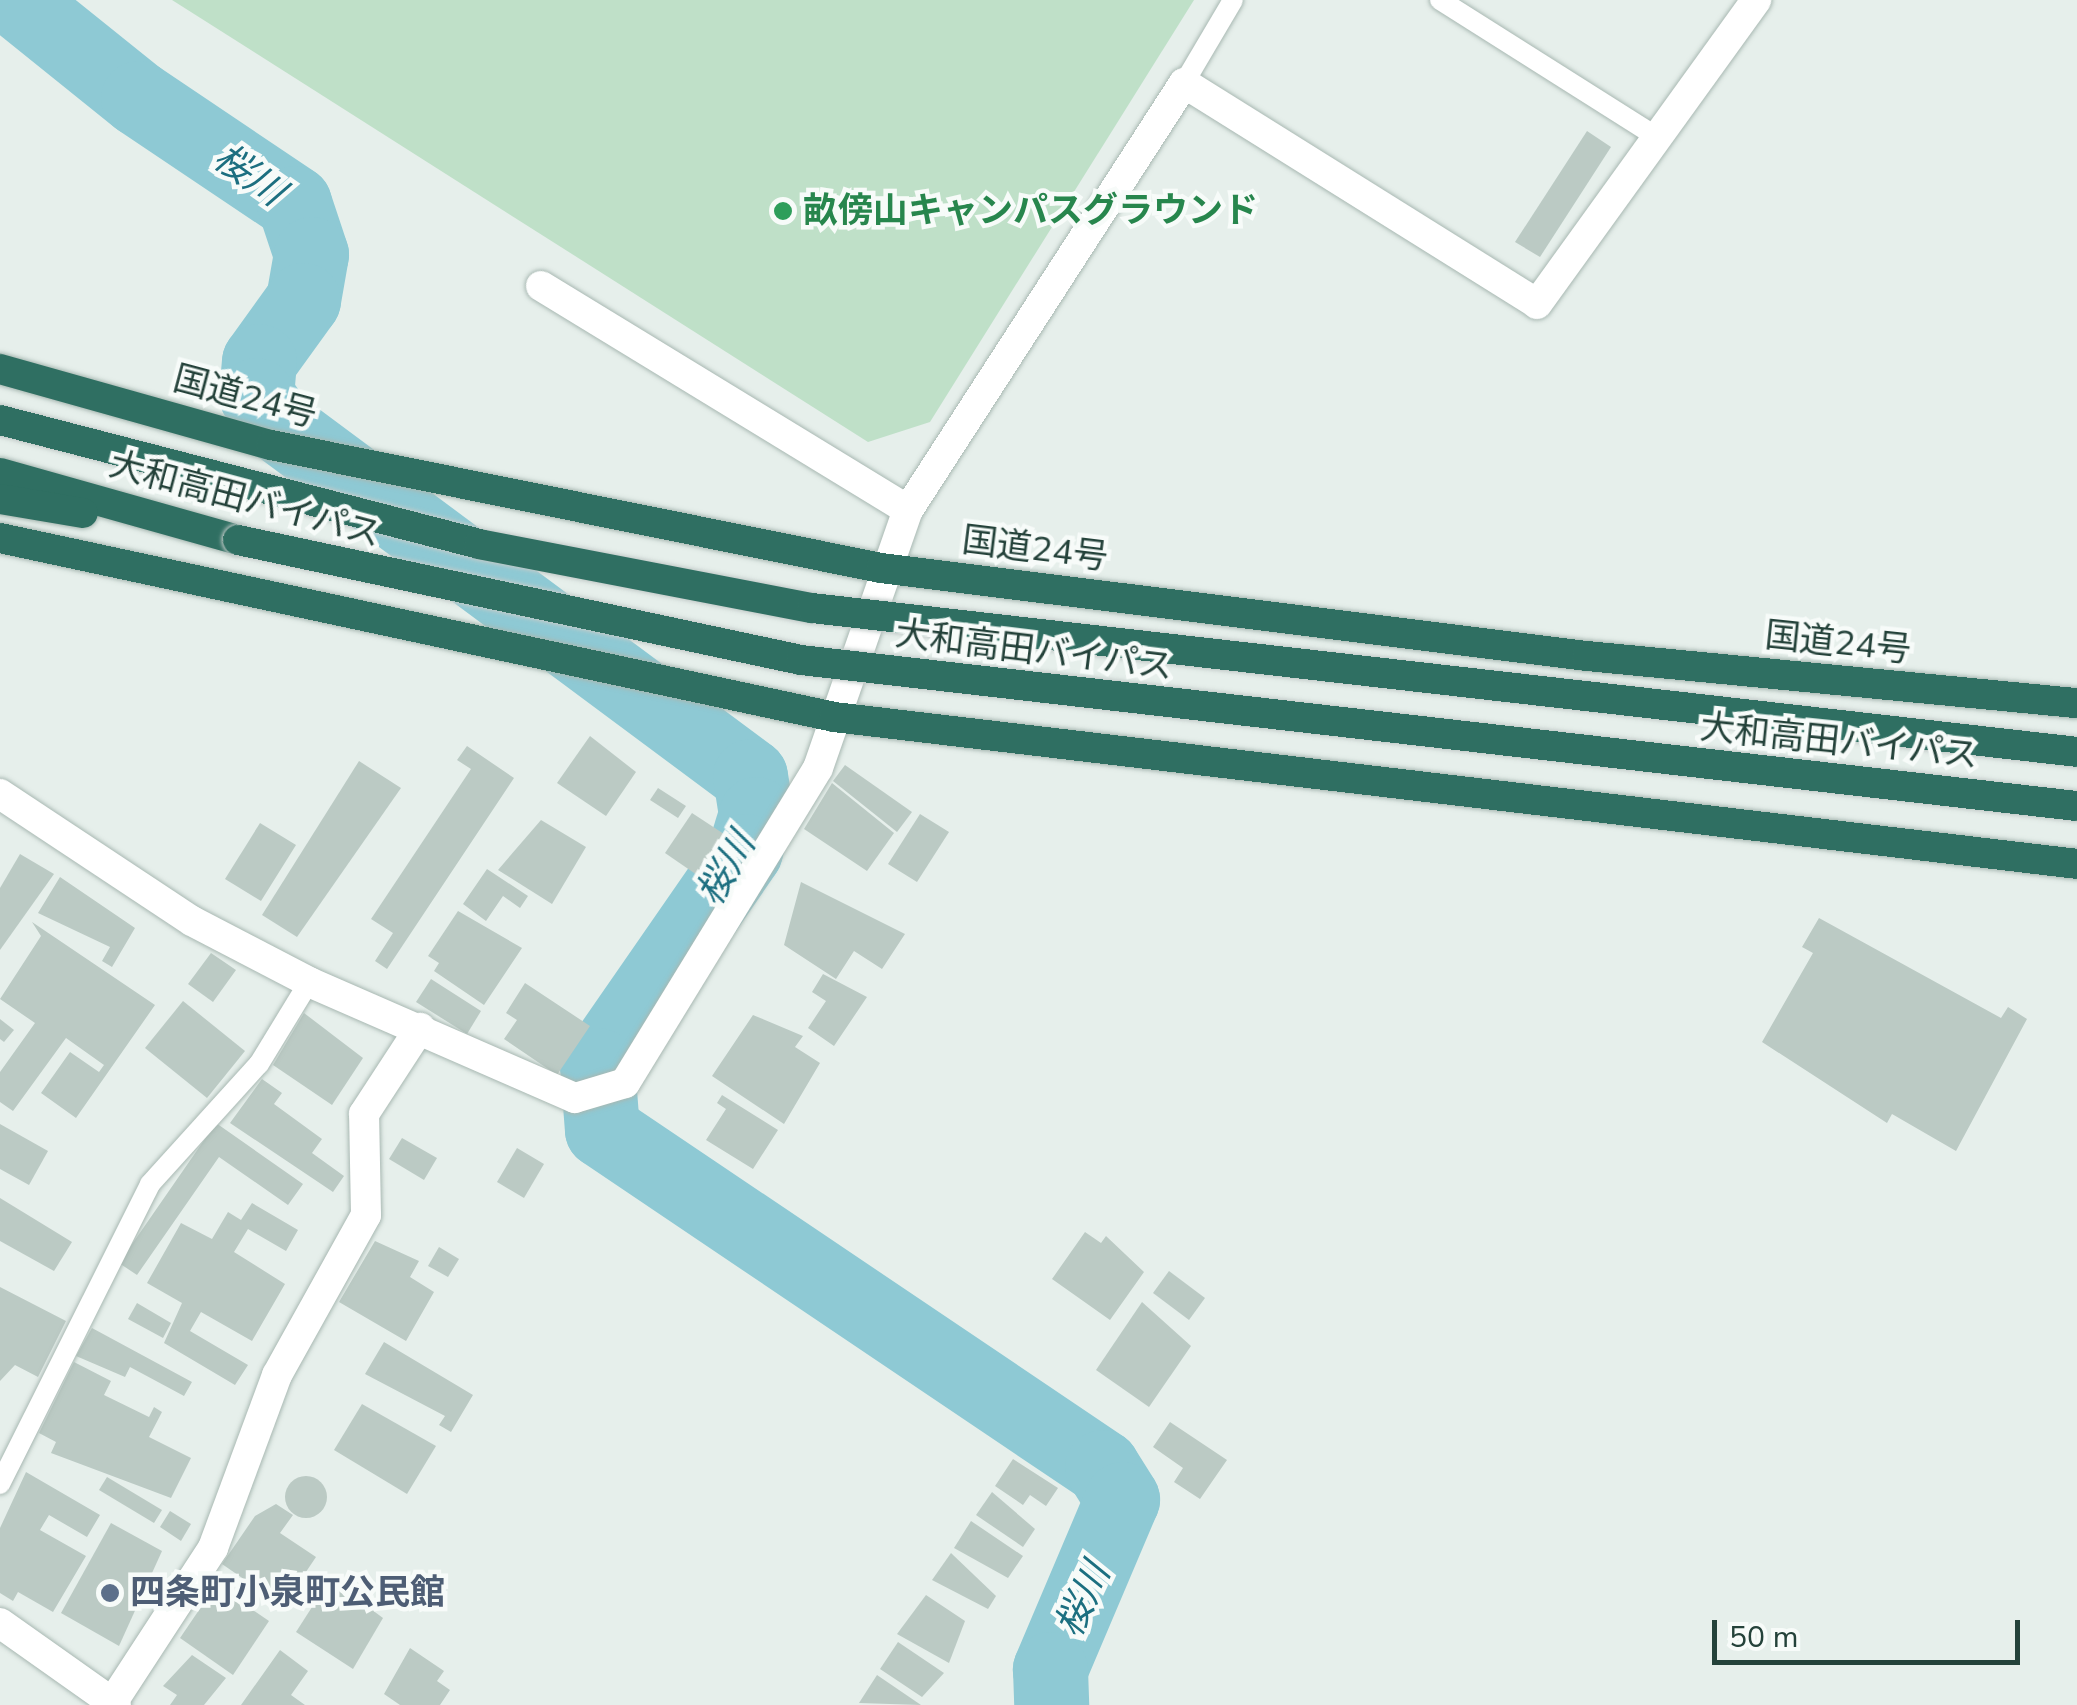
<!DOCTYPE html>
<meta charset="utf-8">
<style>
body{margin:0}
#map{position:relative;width:2077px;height:1705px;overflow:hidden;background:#e6efeb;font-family:"Nunito Sans","Noto Sans JP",sans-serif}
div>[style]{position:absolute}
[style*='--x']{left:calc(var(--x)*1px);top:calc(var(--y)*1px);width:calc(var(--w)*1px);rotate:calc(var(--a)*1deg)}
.green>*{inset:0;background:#bfe0c8}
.river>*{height:75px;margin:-37.5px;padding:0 37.5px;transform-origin:37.5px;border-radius:37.5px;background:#8ec9d4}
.building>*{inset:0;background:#bbcac4}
.round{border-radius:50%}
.roads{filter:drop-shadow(0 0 2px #a8b8b2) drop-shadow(0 0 2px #a8b8b2)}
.lane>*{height:20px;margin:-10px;padding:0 10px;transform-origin:10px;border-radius:10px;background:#fff}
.street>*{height:30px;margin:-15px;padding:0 15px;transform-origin:15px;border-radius:15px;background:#fff}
.highway>*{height:30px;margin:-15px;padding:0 15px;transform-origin:15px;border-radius:15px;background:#2f6f62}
.bridges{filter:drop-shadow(0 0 2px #c2cac8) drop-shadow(0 0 2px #c2cac8)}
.highway-bridge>*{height:30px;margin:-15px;padding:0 15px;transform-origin:15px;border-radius:15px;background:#2f6f62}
.dots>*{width:28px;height:28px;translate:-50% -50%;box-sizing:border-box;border:5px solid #f7fbf9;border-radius:50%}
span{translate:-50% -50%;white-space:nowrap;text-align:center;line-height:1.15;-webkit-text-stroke:9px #f7fbf9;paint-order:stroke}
.leisure-label{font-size:35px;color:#27864d;font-weight:700}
.left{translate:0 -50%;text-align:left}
.street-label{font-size:35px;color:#24423a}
.service-label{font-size:35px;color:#4e5e75;font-weight:700}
.water-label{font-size:38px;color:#1c6f80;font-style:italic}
.scale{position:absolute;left:1712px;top:1620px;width:308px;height:45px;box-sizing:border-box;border:5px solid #24423a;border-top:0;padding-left:12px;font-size:30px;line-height:35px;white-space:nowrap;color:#24423a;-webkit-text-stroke:8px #f7fbf9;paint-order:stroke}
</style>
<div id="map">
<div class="green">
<div style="clip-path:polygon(172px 0,1194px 0,930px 422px,868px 442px)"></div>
</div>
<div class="river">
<div style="--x:16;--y:0;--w:156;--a:38.8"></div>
<div style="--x:138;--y:98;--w:188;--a:33.9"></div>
<div style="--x:294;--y:203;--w:54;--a:71.6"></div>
<div style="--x:311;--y:254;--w:47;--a:99.9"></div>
<div style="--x:303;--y:300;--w:75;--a:125.8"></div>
<div style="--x:259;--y:361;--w:34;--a:95"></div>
<div style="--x:256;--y:395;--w:37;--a:54"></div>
<div style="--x:278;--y:425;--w:588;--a:36.64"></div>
<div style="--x:750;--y:776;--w:38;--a:81"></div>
<div style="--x:756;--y:814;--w:39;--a:107"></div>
<div style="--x:745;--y:851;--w:260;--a:124.7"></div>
<div style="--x:597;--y:1065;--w:65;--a:85.6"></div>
<div style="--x:602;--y:1130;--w:603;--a:33.98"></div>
<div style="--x:1102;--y:1467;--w:38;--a:58"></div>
<div style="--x:1122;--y:1499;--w:185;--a:113"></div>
<div style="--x:1050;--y:1669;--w:36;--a:88"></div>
</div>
<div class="building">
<div style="clip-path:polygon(1587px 131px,1611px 147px,1540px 257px,1515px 242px)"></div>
<div style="clip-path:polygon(590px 736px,636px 772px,606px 816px,557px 783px)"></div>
<div style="clip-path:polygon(467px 746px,514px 778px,387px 969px,375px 961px,393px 933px,371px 919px,471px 769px,457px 760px)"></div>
<div style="clip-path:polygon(359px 761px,401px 788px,297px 937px,262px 915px)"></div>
<div style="clip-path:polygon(845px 765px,912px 812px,897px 832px,833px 781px)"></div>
<div style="clip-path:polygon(832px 783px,894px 833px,867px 871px,804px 829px)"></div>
<div style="clip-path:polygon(658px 788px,686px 806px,678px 818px,650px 800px)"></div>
<div style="clip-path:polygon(692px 813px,724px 834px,697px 875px,665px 853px)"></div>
<div style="clip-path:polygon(920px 814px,949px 832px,917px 882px,888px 864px)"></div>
<div style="clip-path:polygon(541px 820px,586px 847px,552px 904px,498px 870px)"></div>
<div style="clip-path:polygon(260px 823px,296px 845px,261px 901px,225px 879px)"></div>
<div style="clip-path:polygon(20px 854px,54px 874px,0 950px,0 888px)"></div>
<div style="clip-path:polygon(487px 869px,528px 896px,520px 908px,503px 896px,486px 921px,463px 904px)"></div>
<div style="clip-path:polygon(60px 877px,135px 928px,112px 967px,102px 961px,110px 947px,38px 913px)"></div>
<div style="clip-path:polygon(801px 882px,905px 934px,882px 969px,854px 951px,836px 979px,784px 945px)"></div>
<div style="clip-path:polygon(458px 911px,522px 948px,484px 1005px,434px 971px,439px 963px,428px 956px)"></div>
<div style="clip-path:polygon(1819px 918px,2001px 1018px,2008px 1007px,2027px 1019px,1956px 1151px,1892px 1114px,1887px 1123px,1762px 1042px,1813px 953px,1802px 947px)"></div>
<div style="clip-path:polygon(32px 922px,155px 1005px,76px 1118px,41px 1093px,70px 1052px,99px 1072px,104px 1065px,66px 1038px,13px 1111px,0 1102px,0 1072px,35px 1023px,0 999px,41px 936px)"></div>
<div style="clip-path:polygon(211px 953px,236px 970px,213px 1002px,188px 984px)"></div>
<div style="clip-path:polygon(823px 974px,867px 997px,834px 1046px,808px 1028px,826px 1001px,812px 992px)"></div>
<div style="clip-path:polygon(431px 979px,481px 1011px,467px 1034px,416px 1002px)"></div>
<div style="clip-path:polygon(525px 983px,590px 1026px,557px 1075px,504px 1039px,517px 1020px,506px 1013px)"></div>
<div style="clip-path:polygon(183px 1001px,245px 1051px,207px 1098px,145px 1048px)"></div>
<div style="clip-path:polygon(304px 1013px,363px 1058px,332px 1105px,273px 1065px)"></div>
<div style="clip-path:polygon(753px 1015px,803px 1036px,795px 1047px,820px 1063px,784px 1124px,712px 1076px)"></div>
<div style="clip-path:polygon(0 1019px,14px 1030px,4px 1042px,0 1039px)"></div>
<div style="clip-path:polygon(262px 1079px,282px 1093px,274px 1104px,322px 1139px,312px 1153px,344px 1176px,333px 1192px,230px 1123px)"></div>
<div style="clip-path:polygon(722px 1095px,778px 1130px,753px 1169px,706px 1140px,726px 1109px,717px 1103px)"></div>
<div style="clip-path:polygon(216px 1123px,303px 1184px,288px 1205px,219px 1157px,137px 1275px,119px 1263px)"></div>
<div style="clip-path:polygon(0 1124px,48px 1151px,29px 1185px,0 1169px)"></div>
<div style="clip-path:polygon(402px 1138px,437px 1158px,424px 1180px,389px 1159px)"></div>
<div style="clip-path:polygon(517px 1148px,544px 1164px,524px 1198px,497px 1182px)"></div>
<div style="clip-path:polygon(0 1198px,72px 1242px,54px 1271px,0 1241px)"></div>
<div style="clip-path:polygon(252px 1203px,298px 1230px,286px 1251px,248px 1229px,234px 1252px,285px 1284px,252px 1341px,201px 1312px,190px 1331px,248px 1365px,235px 1385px,164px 1343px,182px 1303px,147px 1283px,181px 1223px,212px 1239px,228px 1212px,241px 1220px)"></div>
<div style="clip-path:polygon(1085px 1232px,1101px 1243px,1106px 1236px,1144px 1272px,1110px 1320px,1052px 1279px)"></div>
<div style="clip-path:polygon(375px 1241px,419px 1261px,410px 1277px,434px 1292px,406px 1341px,339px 1302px)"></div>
<div style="clip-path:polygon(439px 1247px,459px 1259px,448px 1277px,428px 1266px)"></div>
<div style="clip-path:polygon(1169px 1271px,1205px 1298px,1189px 1320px,1153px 1293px)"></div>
<div style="clip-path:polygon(0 1287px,66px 1321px,38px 1377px,15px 1365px,0 1381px)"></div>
<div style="clip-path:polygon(1142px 1302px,1191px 1346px,1149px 1407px,1096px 1370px)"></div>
<div style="clip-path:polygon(137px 1303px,171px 1323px,163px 1338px,128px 1319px)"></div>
<div style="clip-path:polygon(92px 1328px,192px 1382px,184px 1396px,130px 1367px,125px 1377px,76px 1356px)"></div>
<div style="clip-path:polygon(384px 1342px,473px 1395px,451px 1432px,439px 1425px,445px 1416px,365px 1374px)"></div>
<div style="clip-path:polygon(74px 1362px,111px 1381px,104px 1395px,149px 1417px,154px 1407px,162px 1412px,149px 1437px,191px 1458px,171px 1498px,51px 1453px,56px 1442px,39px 1433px)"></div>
<div style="clip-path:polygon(362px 1404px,436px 1446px,407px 1494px,334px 1450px)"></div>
<div style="clip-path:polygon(1170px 1422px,1227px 1460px,1200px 1499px,1174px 1482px,1183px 1468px,1153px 1447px)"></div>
<div style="clip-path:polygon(1013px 1459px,1058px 1488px,1046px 1506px,1030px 1495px,1023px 1505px,995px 1486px)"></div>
<div style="clip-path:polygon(26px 1472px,100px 1515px,87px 1537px,49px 1515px,40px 1530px,86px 1556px,53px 1612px,18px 1592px,13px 1601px,0 1593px,0 1528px)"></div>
<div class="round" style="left:285px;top:1476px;width:42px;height:42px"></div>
<div style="clip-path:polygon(107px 1477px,162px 1510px,154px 1523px,99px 1490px)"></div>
<div style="clip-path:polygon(992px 1492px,1035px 1529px,1023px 1547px,976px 1515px)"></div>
<div style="clip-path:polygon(276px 1504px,293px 1515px,280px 1533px,316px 1557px,283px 1606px,222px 1564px,255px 1516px)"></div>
<div style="clip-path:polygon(170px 1511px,191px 1524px,181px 1541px,160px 1527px)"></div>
<div style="clip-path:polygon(971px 1521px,1023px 1556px,1008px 1578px,954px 1548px)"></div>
<div style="clip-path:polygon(111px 1523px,162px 1551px,119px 1646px,61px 1613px)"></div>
<div style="clip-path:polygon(951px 1553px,996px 1596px,988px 1609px,932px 1580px)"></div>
<div style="clip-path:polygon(330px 1579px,383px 1618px,353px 1669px,296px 1632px)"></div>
<div style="clip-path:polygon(216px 1585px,269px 1621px,233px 1675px,180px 1638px)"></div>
<div style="clip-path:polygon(926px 1595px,965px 1621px,949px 1663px,897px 1634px)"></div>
<div style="clip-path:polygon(898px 1642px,944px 1673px,922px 1697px,880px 1669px)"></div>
<div style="clip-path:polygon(410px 1648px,444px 1671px,437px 1681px,450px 1690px,440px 1705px,400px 1705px,384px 1694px)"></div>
<div style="clip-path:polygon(280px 1650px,308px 1671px,291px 1695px,305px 1705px,241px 1705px)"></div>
<div style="clip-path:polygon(192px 1655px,226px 1678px,204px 1705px,170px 1705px,177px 1695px,163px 1686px)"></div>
<div style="clip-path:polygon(877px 1675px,921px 1705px,859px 1703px)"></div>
</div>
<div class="roads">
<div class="lane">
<div style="--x:1440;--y:0;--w:257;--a:32.3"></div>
<div style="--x:1184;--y:83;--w:96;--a:-59.4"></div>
<div style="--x:0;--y:1484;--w:335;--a:-63.4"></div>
<div style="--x:150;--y:1184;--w:162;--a:-47.8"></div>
<div style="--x:259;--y:1064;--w:96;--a:-58.6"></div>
</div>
<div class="street">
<div style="--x:908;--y:510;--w:508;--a:-57.12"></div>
<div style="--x:1184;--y:83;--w:416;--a:32"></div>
<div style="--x:1537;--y:304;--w:375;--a:-54.2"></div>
<div style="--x:0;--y:794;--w:230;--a:33.5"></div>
<div style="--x:192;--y:921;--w:132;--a:27.5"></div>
<div style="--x:309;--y:982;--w:290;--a:23.6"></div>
<div style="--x:575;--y:1098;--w:52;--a:-16.7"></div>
<div style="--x:625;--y:1083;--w:369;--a:-58.5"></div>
<div style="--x:818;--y:768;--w:273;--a:-70.8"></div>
<div style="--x:908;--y:510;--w:430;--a:-148.6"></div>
<div style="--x:0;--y:1623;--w:142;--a:35.3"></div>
<div style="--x:112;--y:1703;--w:185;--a:-56.9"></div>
<div style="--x:213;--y:1548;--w:184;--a:-69.7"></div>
<div style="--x:277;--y:1375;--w:183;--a:-60.9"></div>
<div style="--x:366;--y:1215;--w:101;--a:-91.1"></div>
<div style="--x:364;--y:1114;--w:103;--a:-56.9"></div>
</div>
<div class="highway">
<div style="--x:0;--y:369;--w:281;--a:15.7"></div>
<div style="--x:271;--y:445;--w:622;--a:11.4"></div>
<div style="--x:881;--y:568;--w:711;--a:7.11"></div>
<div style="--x:1587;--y:656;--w:492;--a:5.5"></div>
<div style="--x:0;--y:473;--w:247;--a:15.7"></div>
<div style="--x:0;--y:499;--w:84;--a:9.6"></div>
<div style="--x:0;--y:538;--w:853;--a:12.11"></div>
<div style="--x:834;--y:717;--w:1252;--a:6.74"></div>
</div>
</div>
<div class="bridges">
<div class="highway-bridge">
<div style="--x:0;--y:420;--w:495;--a:14.5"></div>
<div style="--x:479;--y:544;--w:339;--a:10.9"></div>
<div style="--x:812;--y:608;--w:1273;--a:6.49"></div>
<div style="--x:238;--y:540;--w:576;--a:12.03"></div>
<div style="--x:801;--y:660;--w:1284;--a:6.53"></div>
</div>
</div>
<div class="dots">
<div style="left:783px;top:211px;background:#2e9e5b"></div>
<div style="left:110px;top:1593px;background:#5c6f8a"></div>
</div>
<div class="leisure-label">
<span class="left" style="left:803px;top:211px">畝傍山キャンパスグラウンド</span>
</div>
<div class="street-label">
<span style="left:245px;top:397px;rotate:15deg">国道24号</span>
<span style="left:245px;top:500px;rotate:15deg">大和高田バイパス</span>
<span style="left:1035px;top:549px;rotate:7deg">国道24号</span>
<span style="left:1838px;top:643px;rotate:6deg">国道24号</span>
<span style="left:1034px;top:651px;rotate:7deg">大和高田バイパス</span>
<span style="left:1839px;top:742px;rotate:6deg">大和高田バイパス</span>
</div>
<div class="service-label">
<span class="left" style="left:130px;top:1593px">四条町小泉町公民館</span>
</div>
<div class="water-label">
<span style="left:249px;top:175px;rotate:35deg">桜川</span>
<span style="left:726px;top:869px;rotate:-60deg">桜川</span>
<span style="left:1083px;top:1600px;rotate:-65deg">桜川</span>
</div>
<div class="scale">50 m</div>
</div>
